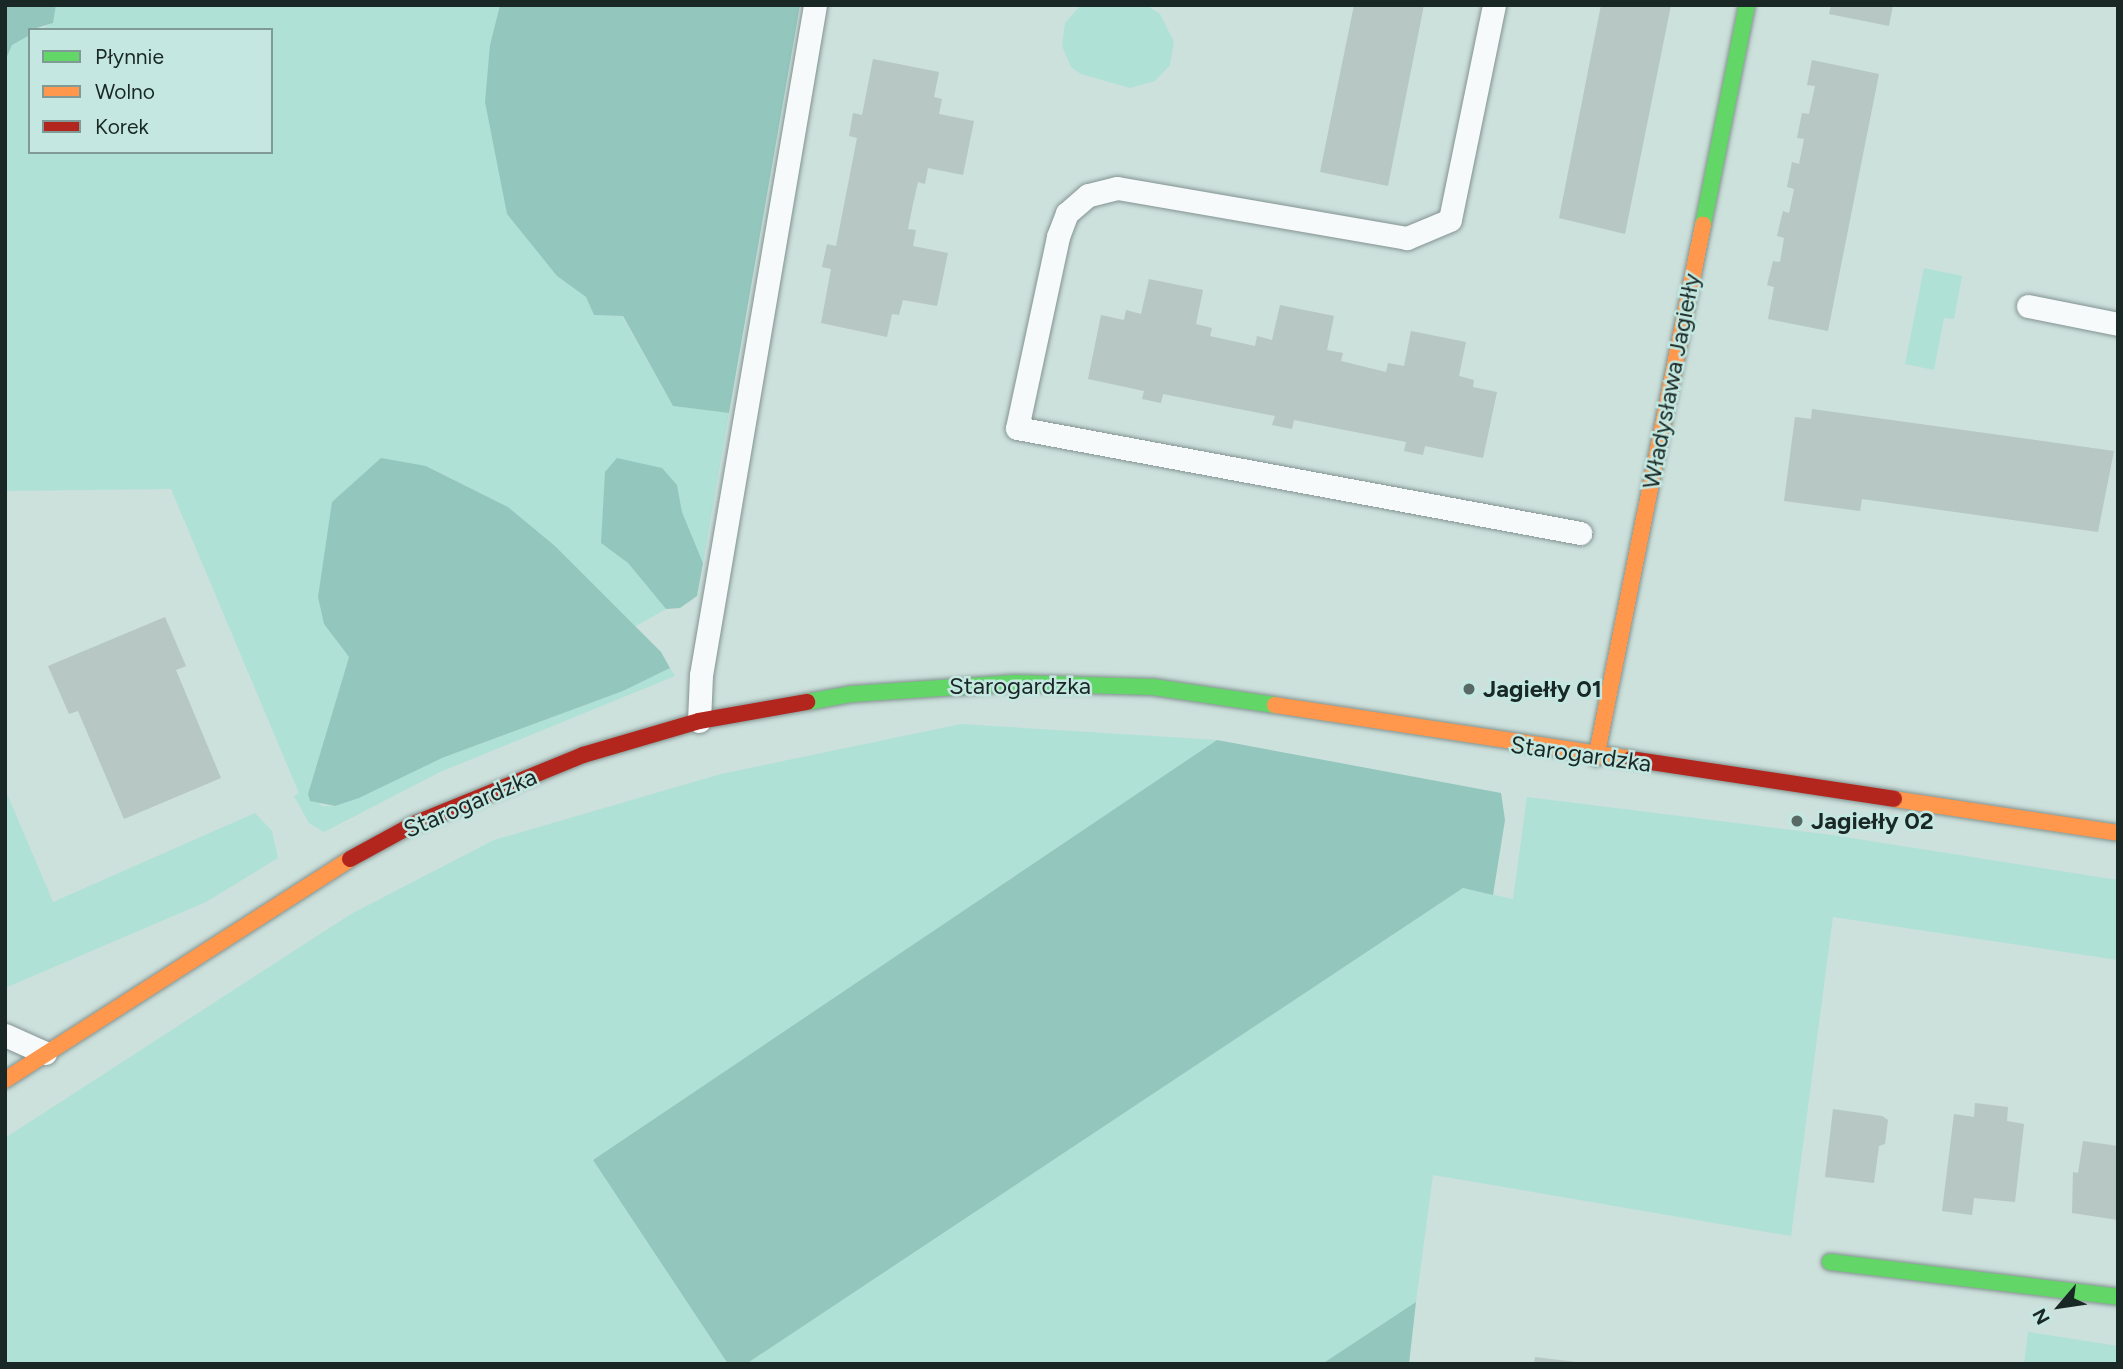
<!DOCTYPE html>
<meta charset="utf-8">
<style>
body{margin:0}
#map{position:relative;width:2123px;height:1369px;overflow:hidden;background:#cce0dc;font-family:Figtree,sans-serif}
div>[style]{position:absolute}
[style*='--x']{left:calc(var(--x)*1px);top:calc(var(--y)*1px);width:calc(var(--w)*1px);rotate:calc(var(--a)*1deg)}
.green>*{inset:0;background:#afe1d7}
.forest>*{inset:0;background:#93c6bd}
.building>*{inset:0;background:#b7c7c3}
.roads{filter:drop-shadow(0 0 2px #839390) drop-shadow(0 0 2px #839390)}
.lane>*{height:23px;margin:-11.5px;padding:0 11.5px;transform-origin:11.5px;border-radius:11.5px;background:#f7fafa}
.fast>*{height:16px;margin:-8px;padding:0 8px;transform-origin:8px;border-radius:8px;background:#63d668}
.slow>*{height:16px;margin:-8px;padding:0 8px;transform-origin:8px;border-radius:8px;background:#ff974d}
.jam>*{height:16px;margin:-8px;padding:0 8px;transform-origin:8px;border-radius:8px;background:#b3261e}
.dots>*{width:19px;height:19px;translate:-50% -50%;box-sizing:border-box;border:4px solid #c4e8e1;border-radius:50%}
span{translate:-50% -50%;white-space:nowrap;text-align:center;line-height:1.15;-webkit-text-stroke:5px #c4e8e1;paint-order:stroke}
.street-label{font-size:24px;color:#1a2825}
.poi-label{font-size:24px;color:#1a2825;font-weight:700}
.left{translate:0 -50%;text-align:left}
.frame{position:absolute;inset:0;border:7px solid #1a2825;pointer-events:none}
.legend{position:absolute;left:28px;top:28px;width:245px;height:126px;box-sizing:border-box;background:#c4e8e1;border:2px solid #809b96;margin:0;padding:9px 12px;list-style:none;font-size:21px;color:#1a2825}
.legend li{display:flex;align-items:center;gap:14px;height:35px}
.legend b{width:35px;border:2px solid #809b96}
.north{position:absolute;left:2025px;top:1271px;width:70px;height:70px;-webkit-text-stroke:5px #c4e8e1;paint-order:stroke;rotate:241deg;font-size:19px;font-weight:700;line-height:28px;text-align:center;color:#1a2825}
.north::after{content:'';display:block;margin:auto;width:24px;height:32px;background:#1a2825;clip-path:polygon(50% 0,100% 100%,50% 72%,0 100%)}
</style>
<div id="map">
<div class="green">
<div style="clip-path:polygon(56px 5px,500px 5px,490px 45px,557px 276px,586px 297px,594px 315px,622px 316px,673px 406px,729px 413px,703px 563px,682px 512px,677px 485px,604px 525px,601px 543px,628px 563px,666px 609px,634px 627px,555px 546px,508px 507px,427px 466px,324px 624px,349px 657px,308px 794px,322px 806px,335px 806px,442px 758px,623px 691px,670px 668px,675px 676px,440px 772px,324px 832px,309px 823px,294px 796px,299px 793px,171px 489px,5px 491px,5px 61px,12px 45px,30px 35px,30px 152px,271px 152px,271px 30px,40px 30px,53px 22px)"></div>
<div style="clip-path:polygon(1081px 5px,1146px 5px,1160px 14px,1174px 42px,1170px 65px,1155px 81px,1130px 88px,1081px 74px,1071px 67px,1062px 46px,1065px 23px)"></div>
<div style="clip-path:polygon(1924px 268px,1962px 276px,1954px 319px,1944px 318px,1934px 370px,1905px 364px)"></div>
<div style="clip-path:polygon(961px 724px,1217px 740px,593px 1160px,728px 1364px,5px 1364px,5px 1138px,351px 914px,494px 840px,721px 774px)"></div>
<div style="clip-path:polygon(5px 789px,53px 902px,255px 813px,272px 831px,278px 858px,206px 902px,5px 988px)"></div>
<div style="clip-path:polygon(1527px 797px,1832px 835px,2118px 880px,2118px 960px,1833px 917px,1791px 1236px,1433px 1175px,1416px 1302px,1322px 1364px,746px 1364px,1463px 888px,1513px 899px)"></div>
<div style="clip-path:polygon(2028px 1332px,2118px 1346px,2118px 1364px,2024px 1364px)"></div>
</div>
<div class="forest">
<div style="clip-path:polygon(5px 5px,56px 5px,53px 23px,30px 30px,30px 35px,12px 45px,5px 61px)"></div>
<div style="clip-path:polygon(500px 5px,800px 5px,729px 413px,673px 406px,623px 316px,594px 315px,586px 297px,557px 276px,507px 214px,485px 102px,490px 45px)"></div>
<div style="clip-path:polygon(381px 458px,426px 466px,508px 507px,555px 546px,661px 652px,670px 668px,623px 691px,442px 758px,359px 798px,335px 806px,310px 801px,308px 794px,349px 657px,324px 624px,318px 597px,332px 502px)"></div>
<div style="clip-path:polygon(617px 458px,662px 468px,677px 485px,682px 512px,703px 563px,697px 596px,680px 608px,666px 609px,628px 563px,601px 543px,605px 472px)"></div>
<div style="clip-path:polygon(1217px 740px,1501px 793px,1505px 820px,1493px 895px,1463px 888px,746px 1364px,728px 1364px,593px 1160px)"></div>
<div style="clip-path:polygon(1416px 1302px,1409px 1364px,1322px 1364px)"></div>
</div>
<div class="building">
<div style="clip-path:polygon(1354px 5px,1424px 5px,1388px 186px,1320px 172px)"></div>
<div style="clip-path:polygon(1601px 5px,1671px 5px,1625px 234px,1559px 218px)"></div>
<div style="clip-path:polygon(1831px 5px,1893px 5px,1889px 26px,1829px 14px)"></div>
<div style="clip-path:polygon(873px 59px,939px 72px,934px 97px,942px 99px,939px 114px,974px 121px,963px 175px,928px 168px,925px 184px,918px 182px,913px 204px,908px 229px,916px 230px,913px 246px,948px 253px,937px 306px,903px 300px,899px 315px,892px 314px,887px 337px,821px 323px,831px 269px,822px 267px,827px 244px,836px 246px,857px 138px,849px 136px,853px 113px,862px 115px)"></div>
<div style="clip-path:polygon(1812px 60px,1879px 74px,1828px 331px,1768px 319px,1774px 287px,1767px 285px,1773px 261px,1780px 262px,1784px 238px,1777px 236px,1783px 211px,1789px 213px,1794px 189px,1787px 187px,1792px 162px,1799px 164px,1804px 139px,1797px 138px,1802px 113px,1809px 114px,1815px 86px,1807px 85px)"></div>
<div style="clip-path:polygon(1149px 279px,1203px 290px,1196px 324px,1212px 328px,1210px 336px,1255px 346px,1257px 336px,1272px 340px,1280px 305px,1334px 316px,1327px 350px,1343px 353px,1341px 361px,1386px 372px,1388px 363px,1404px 366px,1411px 331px,1466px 342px,1459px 376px,1474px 380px,1473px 387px,1497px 392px,1483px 458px,1425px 446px,1423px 455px,1404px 451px,1406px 442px,1294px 420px,1292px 429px,1272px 425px,1275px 416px,1163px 394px,1161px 403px,1142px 399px,1144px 391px,1088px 379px,1101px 315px,1124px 320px,1126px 310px,1141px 314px)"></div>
<div style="clip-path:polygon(1812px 409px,2114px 451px,2098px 532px,1862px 499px,1860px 511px,1784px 501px,1795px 417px,1811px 419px)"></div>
<div style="clip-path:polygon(165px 617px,186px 666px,176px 670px,221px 778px,124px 819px,78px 711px,69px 714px,48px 666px)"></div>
<div style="clip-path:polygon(1975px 1103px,2008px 1107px,2007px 1121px,2024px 1124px,2015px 1202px,1974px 1198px,1972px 1215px,1942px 1211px,1954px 1114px,1974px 1117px)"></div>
<div style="clip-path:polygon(1833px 1109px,1882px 1116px,1888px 1120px,1885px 1144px,1879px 1146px,1874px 1183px,1825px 1177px)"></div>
<div style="clip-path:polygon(2083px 1141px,2118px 1146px,2118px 1220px,2072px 1213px,2073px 1172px,2078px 1173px)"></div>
<div style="clip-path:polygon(1535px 1357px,1576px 1362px,1576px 1364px,1534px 1364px)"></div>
</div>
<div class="roads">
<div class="lane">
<div style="--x:1494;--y:5;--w:219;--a:101.6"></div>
<div style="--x:1450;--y:220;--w:47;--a:157.3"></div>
<div style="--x:1407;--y:238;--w:294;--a:-170.2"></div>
<div style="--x:1117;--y:188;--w:30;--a:166"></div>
<div style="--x:1088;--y:195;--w:28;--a:139"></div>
<div style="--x:1067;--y:213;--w:26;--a:111"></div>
<div style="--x:1058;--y:237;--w:195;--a:102.1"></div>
<div style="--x:1017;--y:428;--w:573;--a:10.56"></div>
<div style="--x:2028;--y:306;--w:92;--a:11.3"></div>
<div style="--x:699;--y:721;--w:46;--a:-87.5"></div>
<div style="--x:701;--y:675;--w:680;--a:-80.34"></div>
<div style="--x:5;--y:1035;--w:44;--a:24.2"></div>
</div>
<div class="fast">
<div style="--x:1703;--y:225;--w:224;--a:-78.7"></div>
<div style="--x:807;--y:702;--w:46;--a:-10.1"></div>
<div style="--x:852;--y:694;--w:163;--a:-3.9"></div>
<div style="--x:1015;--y:683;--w:138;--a:1.7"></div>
<div style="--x:1153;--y:687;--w:123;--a:8.4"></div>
<div style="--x:1830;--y:1262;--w:290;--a:6.9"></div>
</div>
<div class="slow">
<div style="--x:1275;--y:705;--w:360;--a:8.6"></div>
<div style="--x:1596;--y:758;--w:544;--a:-78.65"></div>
<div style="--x:1894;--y:799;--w:227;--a:8.6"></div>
<div style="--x:5;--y:1080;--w:410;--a:-32.6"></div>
</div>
<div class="jam">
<div style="--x:1631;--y:759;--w:266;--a:8.6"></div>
<div style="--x:350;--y:859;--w:73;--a:-28.7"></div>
<div style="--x:414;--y:824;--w:183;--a:-22.2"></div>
<div style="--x:583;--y:755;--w:121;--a:-16.3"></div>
<div style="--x:699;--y:721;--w:110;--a:-10"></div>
</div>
</div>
<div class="dots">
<div style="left:1469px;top:689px;background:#586865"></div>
<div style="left:1797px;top:821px;background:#586865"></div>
</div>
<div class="street-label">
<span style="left:1671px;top:381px;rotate:-79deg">Władysława Jagiełły</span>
<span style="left:1020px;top:686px">Starogardzka</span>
<span style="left:1581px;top:754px;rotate:8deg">Starogardzka</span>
<span style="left:470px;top:803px;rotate:-23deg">Starogardzka</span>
</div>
<div class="poi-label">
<span class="left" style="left:1483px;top:689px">Jagiełły 01</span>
<span class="left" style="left:1811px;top:821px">Jagiełły 02</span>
</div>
<div class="frame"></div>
<ul class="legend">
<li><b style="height:9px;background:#63d668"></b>Płynnie</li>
<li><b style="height:9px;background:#ff974d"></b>Wolno</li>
<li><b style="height:9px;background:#b3261e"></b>Korek</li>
</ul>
<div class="north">N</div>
</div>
